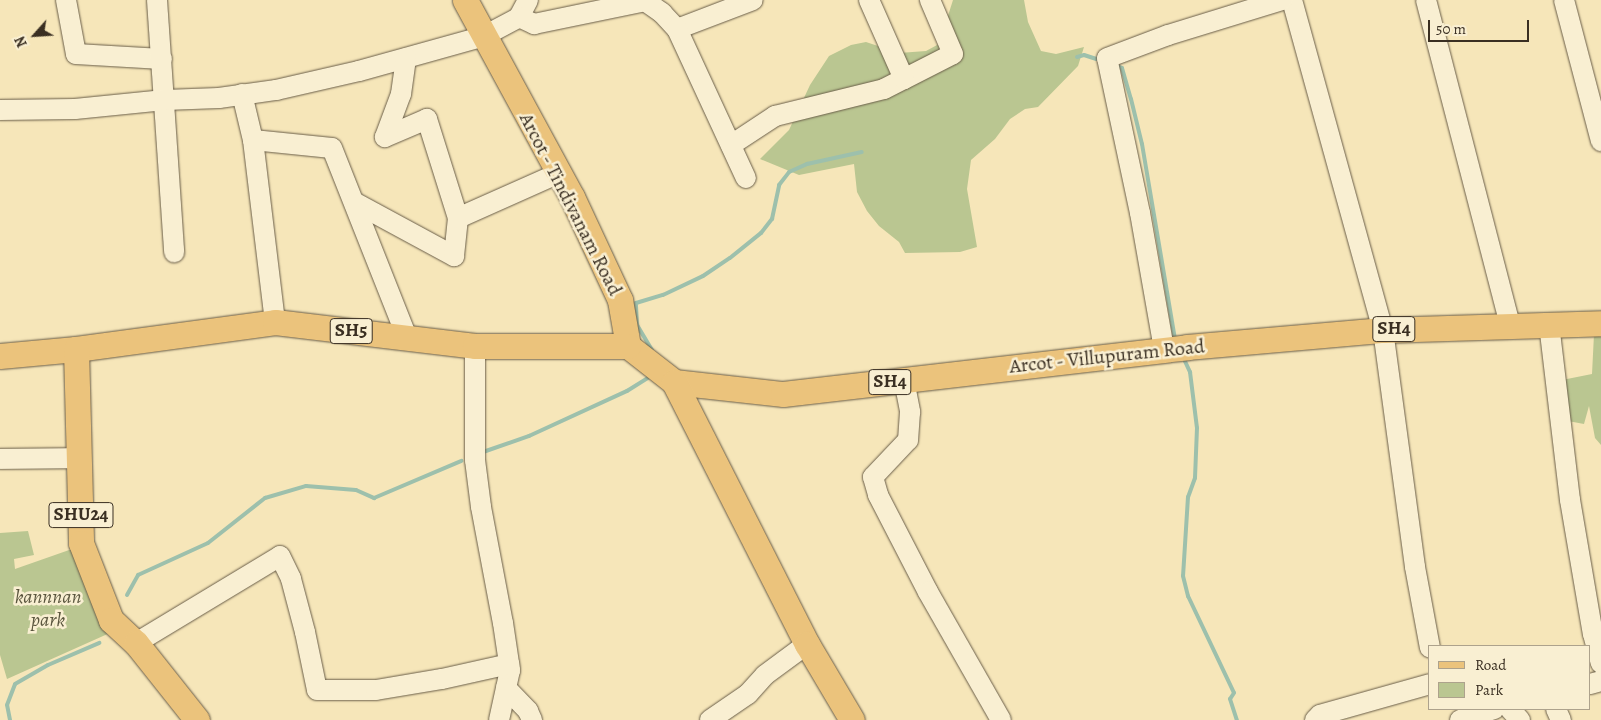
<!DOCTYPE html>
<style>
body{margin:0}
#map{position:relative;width:1601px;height:720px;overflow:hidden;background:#f6e6b9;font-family:Alegreya,serif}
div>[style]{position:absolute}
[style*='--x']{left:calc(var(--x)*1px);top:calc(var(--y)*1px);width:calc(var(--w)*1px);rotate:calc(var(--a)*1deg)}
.green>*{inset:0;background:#bac691}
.stream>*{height:4px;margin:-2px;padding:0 2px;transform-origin:2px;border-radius:2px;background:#9dc0ac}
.roads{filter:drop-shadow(0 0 1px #695d48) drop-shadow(0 0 1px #695d48)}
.minor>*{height:20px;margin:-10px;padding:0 10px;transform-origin:10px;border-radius:10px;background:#f9efd2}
.major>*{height:25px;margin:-12.5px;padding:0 12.5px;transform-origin:12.5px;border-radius:12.5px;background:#ebc37c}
span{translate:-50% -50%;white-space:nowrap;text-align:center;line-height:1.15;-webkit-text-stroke:5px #f9efd2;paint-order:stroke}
.shield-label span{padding:1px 4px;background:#f9efd2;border:1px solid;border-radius:4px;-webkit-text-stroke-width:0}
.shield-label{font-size:19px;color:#3a2f22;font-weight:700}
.street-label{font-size:20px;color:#3a2f22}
.park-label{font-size:20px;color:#5a553e;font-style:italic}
.legend{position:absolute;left:1428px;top:645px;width:162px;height:65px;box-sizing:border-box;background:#f9efd2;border:1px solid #ada28c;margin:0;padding:6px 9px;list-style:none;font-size:15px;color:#3a2f22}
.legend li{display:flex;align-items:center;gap:10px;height:25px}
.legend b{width:25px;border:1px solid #ada28c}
.north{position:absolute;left:10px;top:10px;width:50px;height:50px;-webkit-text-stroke:4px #f9efd2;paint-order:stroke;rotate:244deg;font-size:14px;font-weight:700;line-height:20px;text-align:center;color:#3a2f22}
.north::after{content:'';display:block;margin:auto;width:18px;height:22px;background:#3a2f22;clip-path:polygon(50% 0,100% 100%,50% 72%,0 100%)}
.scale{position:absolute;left:1428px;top:20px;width:101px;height:22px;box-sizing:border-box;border:2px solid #3a2f22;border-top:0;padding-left:6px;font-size:15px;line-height:18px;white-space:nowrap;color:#3a2f22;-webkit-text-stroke:4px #f9efd2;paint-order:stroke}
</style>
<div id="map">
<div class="green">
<div style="clip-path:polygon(953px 0,1024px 0,1028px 22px,1041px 51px,1056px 54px,1084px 47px,1078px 66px,1038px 107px,1025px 109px,1010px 119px,995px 139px,971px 160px,967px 189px,977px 247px,960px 252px,905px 253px,899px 242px,879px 226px,867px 211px,857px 192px,854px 164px,799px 175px,760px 159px,789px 130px,810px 85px,829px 56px,851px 45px,866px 42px,899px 53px,926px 51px,939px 44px)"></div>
<div style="clip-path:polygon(1594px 334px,1601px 337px,1601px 445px,1595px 438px,1589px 406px,1584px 424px,1568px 421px,1562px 380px,1592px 374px)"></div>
<div style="clip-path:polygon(28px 531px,34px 555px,14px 559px,15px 569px,72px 549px,112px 632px,7px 679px,0 655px,0 533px)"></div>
</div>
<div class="stream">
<div style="--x:1077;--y:57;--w:7;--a:-16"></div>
<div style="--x:1084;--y:55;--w:13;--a:18"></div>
<div style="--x:1119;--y:67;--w:3;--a:18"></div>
<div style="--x:1122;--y:68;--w:32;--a:74"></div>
<div style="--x:1131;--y:99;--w:46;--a:76.3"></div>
<div style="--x:1142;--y:144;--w:198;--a:80.4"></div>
<div style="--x:652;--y:350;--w:29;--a:-121"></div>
<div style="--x:637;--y:325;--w:22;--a:-93"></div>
<div style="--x:636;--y:303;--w:28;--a:-17"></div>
<div style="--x:663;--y:295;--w:44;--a:-25.4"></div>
<div style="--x:703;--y:276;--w:32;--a:-34"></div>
<div style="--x:730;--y:258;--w:40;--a:-39"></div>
<div style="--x:761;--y:233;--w:18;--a:-52"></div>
<div style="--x:772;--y:219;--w:35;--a:-78"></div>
<div style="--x:779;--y:185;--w:16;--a:-52"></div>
<div style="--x:789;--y:172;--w:20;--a:-24"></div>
<div style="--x:807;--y:164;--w:56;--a:-12.3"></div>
<div style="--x:1183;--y:357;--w:17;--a:65"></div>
<div style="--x:1190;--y:372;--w:56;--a:82.9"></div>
<div style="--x:1197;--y:428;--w:50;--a:92.3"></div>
<div style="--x:1195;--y:478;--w:20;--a:110"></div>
<div style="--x:1188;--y:497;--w:79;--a:93.6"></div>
<div style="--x:1183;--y:576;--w:21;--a:76"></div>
<div style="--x:1188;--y:596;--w:107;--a:64.6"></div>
<div style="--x:1234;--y:693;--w:7;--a:124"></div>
<div style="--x:1230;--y:699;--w:22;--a:72"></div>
<div style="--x:483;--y:452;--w:49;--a:-19.2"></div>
<div style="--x:529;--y:436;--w:108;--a:-24.7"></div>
<div style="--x:627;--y:391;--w:28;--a:-32"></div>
<div style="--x:127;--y:595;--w:23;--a:-61"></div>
<div style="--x:138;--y:575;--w:77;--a:-24.6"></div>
<div style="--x:208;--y:543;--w:73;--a:-38.3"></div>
<div style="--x:265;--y:498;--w:43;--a:-16.3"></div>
<div style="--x:306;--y:486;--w:50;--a:4.6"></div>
<div style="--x:356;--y:490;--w:20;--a:24"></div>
<div style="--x:374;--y:498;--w:95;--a:-23"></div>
<div style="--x:10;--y:720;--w:15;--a:-101"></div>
<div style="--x:7;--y:705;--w:22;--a:-69"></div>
<div style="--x:15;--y:684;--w:38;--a:-30"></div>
<div style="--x:48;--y:665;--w:56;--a:-23.3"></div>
</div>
<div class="roads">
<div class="minor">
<div style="--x:66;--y:0;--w:55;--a:79.5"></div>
<div style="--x:76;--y:54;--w:86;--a:3.3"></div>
<div style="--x:157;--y:0;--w:253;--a:86.1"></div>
<div style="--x:1292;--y:0;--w:342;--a:74.6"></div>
<div style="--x:1383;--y:330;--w:239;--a:82.3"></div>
<div style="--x:1415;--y:567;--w:82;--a:79.5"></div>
<div style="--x:1426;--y:0;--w:335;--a:75.5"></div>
<div style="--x:1564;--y:0;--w:146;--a:75.3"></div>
<div style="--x:519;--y:17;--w:19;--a:-62"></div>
<div style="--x:677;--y:29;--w:81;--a:-20.9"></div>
<div style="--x:904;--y:79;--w:55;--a:-27"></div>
<div style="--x:953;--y:54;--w:59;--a:-113.1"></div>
<div style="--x:242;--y:94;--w:47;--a:76.6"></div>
<div style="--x:253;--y:140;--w:79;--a:5.8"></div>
<div style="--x:332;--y:148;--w:203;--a:68.4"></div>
<div style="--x:0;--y:110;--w:75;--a:-0.8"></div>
<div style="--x:75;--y:109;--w:90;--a:-5.7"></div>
<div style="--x:165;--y:100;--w:54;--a:-2.1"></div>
<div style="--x:219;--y:98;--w:58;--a:-8"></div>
<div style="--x:276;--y:90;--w:85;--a:-12.9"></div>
<div style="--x:359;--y:71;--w:130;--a:-15.6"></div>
<div style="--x:484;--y:36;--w:40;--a:-28"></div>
<div style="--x:519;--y:17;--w:17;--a:25"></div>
<div style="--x:534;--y:24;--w:113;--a:-11.7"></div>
<div style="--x:645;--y:1;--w:21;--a:35"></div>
<div style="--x:662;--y:13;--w:22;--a:47"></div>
<div style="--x:677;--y:29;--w:164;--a:65.2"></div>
<div style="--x:253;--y:140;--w:183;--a:83.1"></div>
<div style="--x:731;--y:145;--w:53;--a:-33.4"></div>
<div style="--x:775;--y:116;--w:112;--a:-13.9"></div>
<div style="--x:884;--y:89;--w:22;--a:-27"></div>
<div style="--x:904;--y:79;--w:86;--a:-113.9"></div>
<div style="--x:354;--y:202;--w:114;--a:28.4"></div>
<div style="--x:454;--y:256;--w:38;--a:-84"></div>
<div style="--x:458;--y:218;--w:104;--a:-107.4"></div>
<div style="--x:427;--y:119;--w:46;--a:156.8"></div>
<div style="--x:385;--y:137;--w:46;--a:-69.6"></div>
<div style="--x:401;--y:94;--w:36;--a:-82"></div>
<div style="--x:458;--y:218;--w:111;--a:-24"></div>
<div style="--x:1549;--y:324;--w:177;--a:83.2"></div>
<div style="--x:1570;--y:500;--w:136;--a:80.3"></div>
<div style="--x:1593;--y:634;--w:30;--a:75"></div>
<div style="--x:475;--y:346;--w:114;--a:90"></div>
<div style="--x:475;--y:460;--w:47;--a:82.7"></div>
<div style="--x:481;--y:507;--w:118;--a:79.3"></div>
<div style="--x:503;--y:623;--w:48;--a:81.5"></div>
<div style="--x:510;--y:670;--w:51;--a:102.4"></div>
<div style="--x:1164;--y:349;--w:138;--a:-100"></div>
<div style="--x:1140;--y:213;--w:158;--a:-102"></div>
<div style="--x:1107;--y:58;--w:65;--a:-20.7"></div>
<div style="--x:1168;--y:35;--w:119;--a:-17.1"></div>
<div style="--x:904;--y:380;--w:33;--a:79"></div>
<div style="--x:910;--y:412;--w:28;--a:94"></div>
<div style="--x:908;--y:440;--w:51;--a:133.4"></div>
<div style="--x:873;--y:477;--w:19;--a:74"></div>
<div style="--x:878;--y:495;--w:109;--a:62.7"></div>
<div style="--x:928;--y:592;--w:147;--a:60.3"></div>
<div style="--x:0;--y:459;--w:80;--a:-0.7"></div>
<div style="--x:136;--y:643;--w:168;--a:-31.1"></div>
<div style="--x:280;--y:556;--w:25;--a:64"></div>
<div style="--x:291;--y:579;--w:55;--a:75.2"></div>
<div style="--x:305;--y:632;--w:59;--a:78.3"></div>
<div style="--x:317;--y:690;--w:59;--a:0"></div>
<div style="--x:376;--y:690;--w:67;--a:-9.5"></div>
<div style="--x:442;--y:679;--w:69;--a:-12.6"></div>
<div style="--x:1590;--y:684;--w:11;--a:-15"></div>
<div style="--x:506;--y:688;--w:32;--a:46"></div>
<div style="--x:528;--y:711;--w:10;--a:66"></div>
<div style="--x:1510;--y:709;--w:15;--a:48"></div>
<div style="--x:1556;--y:709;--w:12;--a:66"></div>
<div style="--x:710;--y:720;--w:46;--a:-34.4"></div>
<div style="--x:748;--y:694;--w:25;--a:-48"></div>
<div style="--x:765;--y:675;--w:52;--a:-36.4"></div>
<div style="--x:1315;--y:720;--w:7;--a:-45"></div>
<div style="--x:1320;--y:715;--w:114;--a:-15.7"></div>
<div style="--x:1460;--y:720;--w:36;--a:-18"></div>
</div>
<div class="major">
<div style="--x:465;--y:0;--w:224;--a:61.5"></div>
<div style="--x:572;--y:197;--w:114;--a:65"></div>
<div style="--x:620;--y:300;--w:47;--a:80.1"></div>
<div style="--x:628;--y:346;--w:58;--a:38"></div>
<div style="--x:674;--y:382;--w:110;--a:6.3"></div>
<div style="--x:783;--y:394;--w:407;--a:-6.6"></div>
<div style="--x:1187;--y:347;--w:197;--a:-5"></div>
<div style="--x:1383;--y:330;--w:218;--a:-1.8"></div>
<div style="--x:76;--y:349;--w:201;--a:-7.7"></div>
<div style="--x:275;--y:322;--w:201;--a:6.8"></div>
<div style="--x:475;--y:346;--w:153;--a:0"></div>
<div style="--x:0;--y:356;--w:76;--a:-5.3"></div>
<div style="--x:76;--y:349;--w:194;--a:88.5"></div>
<div style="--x:81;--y:543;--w:83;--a:68.7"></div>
<div style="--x:111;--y:620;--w:34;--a:43"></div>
<div style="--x:136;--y:643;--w:98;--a:51.6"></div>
<div style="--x:674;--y:382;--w:294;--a:63.1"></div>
<div style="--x:807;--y:644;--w:88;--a:59.4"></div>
</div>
</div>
<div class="shield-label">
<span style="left:1394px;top:329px">SH4</span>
<span style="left:351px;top:331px">SH5</span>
<span style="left:890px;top:382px">SH4</span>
<span style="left:81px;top:515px">SHU24</span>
</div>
<div class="street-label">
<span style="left:571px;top:204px;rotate:63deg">Arcot - Tindivanam Road</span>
<span style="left:1107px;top:356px;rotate:-6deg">Arcot - Villupuram Road</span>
</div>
<div class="park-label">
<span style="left:48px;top:608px">kannnan<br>park</span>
</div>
<ul class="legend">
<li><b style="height:6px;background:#ebc37c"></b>Road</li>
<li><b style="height:14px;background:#bac691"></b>Park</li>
</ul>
<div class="north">N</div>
<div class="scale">50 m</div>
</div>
